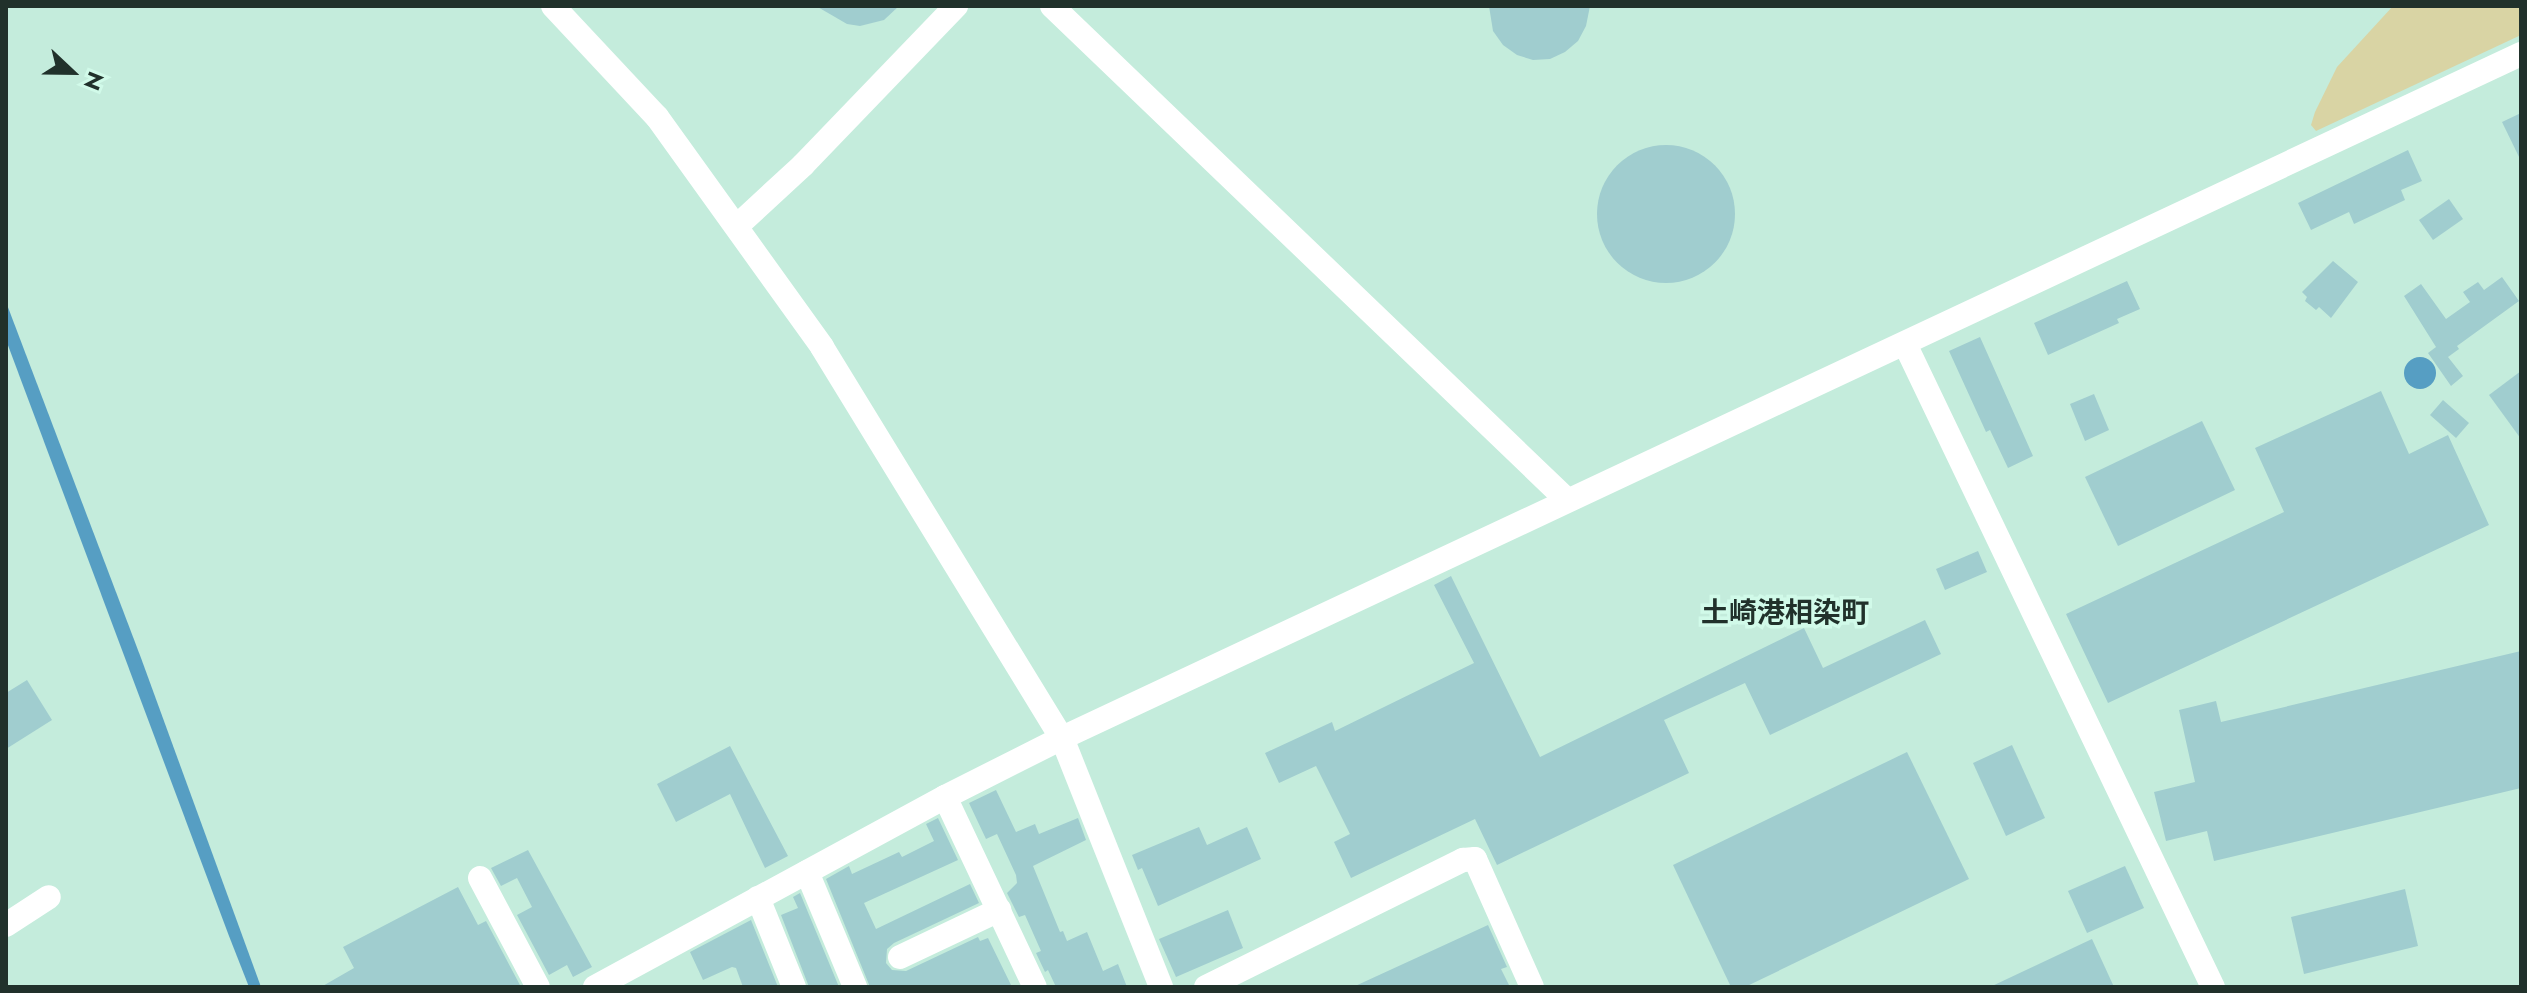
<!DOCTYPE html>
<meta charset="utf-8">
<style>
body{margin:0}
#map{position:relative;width:2527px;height:993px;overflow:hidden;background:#c4ecdc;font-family:Jost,"Noto Sans JP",sans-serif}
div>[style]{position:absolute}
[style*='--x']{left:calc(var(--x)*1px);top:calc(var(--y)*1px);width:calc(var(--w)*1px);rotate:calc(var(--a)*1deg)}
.green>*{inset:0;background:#d9d4a4}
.water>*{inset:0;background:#569ec3}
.round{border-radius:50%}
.building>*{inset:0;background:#a0cdcf}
.minor>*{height:24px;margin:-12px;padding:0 12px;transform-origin:12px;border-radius:12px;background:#fff}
span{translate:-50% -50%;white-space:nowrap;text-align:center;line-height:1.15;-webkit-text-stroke:7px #d1fae9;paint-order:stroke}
.quarter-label{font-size:28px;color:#21312b;font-weight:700}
.frame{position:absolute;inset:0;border:8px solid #21312b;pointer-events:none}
.north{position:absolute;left:32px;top:32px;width:80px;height:80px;-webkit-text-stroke:6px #d1fae9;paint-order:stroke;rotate:112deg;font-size:22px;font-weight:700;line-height:32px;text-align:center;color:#21312b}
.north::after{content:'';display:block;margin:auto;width:28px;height:36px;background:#21312b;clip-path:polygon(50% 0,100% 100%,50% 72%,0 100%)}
</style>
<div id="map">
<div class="green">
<div style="clip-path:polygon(2393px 6px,2521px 6px,2521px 35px,2316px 131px,2311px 125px,2315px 112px,2337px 67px)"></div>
</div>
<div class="water">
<div style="clip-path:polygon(6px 302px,141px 658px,261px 987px,249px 987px,229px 936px,6px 340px)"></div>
<div class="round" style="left:2404px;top:357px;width:32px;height:32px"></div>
</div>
<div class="building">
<div style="clip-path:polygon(816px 6px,899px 6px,884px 20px,860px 26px,847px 24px)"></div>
<div style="clip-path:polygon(1489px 6px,1590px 6px,1586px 26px,1578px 41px,1565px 52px,1550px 59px,1533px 60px,1517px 55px,1503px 45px,1493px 31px)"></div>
<div style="clip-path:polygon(2521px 113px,2521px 161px,2502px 122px)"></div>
<div class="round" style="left:1597px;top:145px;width:138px;height:138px"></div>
<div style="clip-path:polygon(2408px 150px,2422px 181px,2401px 190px,2405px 200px,2354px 224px,2349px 212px,2311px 230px,2298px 203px)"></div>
<div style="clip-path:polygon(2449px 199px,2463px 219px,2433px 240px,2419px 220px)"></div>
<div style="clip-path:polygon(2333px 261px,2358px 282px,2331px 318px,2319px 307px,2316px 310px,2305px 301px,2307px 297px,2302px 292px)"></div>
<div style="clip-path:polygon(2502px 277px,2519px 301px,2457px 346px,2459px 349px,2448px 357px,2463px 376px,2451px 386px,2428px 353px,2436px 347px,2404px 296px,2421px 284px,2446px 319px,2470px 302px,2463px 292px,2478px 282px,2484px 290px)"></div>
<div style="clip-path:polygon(2127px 281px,2140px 309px,2117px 319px,2119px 323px,2048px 355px,2034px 323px)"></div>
<div style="clip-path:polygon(1980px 337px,2033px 456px,2008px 468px,1990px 430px,1986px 432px,1949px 351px)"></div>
<div style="clip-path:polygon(2521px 371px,2521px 439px,2489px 395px)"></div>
<div style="clip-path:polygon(2381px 391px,2409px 454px,2448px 435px,2489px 525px,2108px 703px,2066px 614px,2284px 512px,2255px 448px)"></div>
<div style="clip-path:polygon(2094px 394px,2109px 430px,2085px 441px,2070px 404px)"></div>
<div style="clip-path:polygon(2443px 400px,2469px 423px,2456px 438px,2430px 415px)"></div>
<div style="clip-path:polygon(2202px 421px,2235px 490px,2118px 546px,2085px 477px)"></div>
<div style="clip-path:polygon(1978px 551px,1987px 572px,1945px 590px,1936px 569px)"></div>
<div style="clip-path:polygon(1451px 576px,1540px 757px,1804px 628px,1823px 668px,1925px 620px,1941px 654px,1770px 735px,1745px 683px,1664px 720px,1689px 773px,1497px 865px,1475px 819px,1351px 878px,1334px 842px,1350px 834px,1316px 766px,1279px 783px,1265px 753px,1332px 722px,1335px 731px,1474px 663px,1434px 585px)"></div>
<div style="clip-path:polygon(2521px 651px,2521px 788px,2214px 861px,2207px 831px,2166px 841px,2154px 792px,2195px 782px,2179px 710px,2216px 701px,2221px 722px)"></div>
<div style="clip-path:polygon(27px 680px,52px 720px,6px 749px,6px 693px)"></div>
<div style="clip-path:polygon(2012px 745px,2045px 818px,2006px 836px,1973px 763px)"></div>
<div style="clip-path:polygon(730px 746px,788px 856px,765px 868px,730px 794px,676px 822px,657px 784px)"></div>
<div style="clip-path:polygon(1907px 752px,1969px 879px,1745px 987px,1731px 987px,1673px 865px)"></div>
<div style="clip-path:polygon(996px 790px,1016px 832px,1035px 824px,1039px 834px,1078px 818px,1086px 840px,1033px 866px,1060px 932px,1063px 931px,1067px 941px,1087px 932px,1103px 971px,1118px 964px,1127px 987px,1056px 987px,1048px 970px,1045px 972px,1036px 953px,1041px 951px,1025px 915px,1019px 917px,1007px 893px,1017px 883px,1016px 875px,997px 834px,986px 839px,969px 803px)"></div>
<div style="clip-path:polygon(938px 818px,958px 860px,864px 903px,876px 929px,970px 884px,979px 903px,894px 943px,887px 949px,886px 963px,892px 970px,906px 971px,978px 937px,980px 941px,988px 938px,1012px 987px,870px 987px,826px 879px,849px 866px,852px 874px,899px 852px,902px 857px,934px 841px,926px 824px)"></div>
<div style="clip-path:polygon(1199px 827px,1207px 845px,1247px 827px,1261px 859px,1158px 906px,1142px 868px,1138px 870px,1132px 855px)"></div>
<div style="clip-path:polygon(528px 850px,592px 967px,573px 977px,567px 965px,549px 975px,517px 915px,532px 907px,517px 878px,501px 886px,491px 868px)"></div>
<div style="clip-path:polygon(2125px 866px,2144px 908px,2087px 933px,2068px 891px)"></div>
<div style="clip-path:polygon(458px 887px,478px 925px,486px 921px,521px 987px,321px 987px,354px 968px,343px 947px)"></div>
<div style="clip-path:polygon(2405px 889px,2418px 946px,2304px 974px,2291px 917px)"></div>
<div style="clip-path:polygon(800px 893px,839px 987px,809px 987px,781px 915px,798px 908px,793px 897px)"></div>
<div style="clip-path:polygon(1228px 910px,1243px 948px,1176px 977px,1159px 939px)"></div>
<div style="clip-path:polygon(751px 920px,778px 987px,743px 987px,736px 968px,732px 967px,703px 980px,690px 952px)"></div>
<div style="clip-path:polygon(1488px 925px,1507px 967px,1501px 969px,1510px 987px,1353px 987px)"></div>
<div style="clip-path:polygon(2092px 939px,2114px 987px,1990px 987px)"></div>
</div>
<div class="minor">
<div style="--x:553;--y:6;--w:152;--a:46.9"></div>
<div style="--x:657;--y:117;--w:283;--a:54.3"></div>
<div style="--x:822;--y:347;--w:459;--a:58.5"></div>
<div style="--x:1062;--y:738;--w:268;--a:68.3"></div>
<div style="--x:1052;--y:6;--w:714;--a:43.81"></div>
<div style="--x:737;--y:226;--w:90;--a:-42.7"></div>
<div style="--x:803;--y:165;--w:221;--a:-46.1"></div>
<div style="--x:1905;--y:344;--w:713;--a:64.41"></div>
<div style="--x:945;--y:797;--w:210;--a:64.7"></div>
<div style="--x:807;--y:872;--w:125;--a:67.3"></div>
<div style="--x:480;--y:878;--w:123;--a:62"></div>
<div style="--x:758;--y:898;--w:96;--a:68"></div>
<div style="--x:6;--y:925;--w:51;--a:-33.1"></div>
<div style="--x:900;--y:957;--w:110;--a:-25.4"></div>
<div style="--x:595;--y:987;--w:398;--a:-28.5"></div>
<div style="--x:945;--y:797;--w:131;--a:-26.8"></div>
<div style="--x:1062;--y:738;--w:1611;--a:-25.12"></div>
<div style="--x:1206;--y:987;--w:287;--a:-26.3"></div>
<div style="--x:1463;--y:860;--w:12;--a:-5"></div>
<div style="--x:1475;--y:859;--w:140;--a:66"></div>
</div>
<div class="quarter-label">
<span style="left:1785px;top:613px">土崎港相染町</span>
</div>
<div class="frame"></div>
<div class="north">N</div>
</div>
